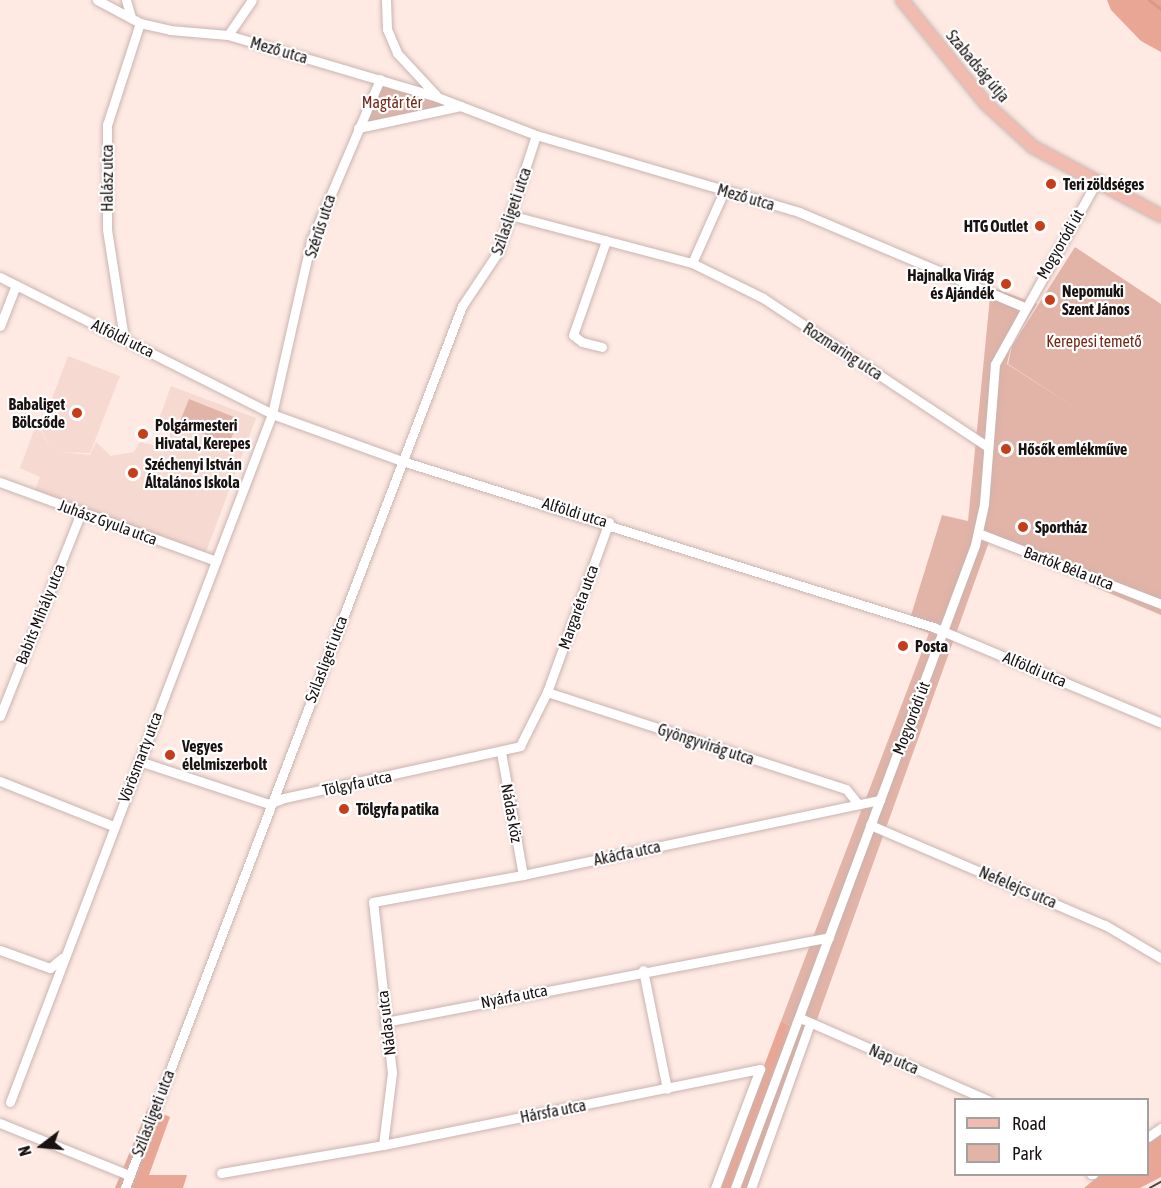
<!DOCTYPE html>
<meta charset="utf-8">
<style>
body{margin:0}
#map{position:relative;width:1161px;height:1188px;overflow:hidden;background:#fee9e3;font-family:"Asap Condensed",sans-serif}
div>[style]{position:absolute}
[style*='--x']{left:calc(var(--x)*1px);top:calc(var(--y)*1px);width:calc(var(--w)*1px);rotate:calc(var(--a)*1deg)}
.built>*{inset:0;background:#f6d9d1}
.green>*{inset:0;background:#e2b3a7}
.forest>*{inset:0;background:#eaa695}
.stream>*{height:3px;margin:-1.5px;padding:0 1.5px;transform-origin:1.5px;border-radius:1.5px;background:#db9888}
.roads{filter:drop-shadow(0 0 2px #c9b4af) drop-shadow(0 0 2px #c9b4af)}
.minor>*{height:9px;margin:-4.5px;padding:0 4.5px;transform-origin:4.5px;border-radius:4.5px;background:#fff}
.major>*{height:12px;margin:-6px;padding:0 6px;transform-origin:6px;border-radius:6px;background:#f1bcaf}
.tram>*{height:1.5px;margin:-0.75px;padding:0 0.75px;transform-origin:0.75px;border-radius:0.75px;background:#514744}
.dots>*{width:16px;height:16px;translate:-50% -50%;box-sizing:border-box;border:3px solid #fff;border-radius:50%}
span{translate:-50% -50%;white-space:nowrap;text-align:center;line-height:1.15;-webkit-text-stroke:4.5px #fff;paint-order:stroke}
.street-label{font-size:16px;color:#191210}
.park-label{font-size:16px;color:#762715}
.poi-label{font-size:16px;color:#191210;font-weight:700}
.left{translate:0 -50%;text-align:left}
.right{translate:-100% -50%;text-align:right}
.legend{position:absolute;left:954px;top:1098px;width:195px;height:78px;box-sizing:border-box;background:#fff;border:2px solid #a3a09f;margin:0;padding:8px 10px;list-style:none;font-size:18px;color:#191210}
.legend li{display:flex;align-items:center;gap:12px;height:30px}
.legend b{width:30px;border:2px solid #a3a09f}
.north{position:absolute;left:12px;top:1116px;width:60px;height:60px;-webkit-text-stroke:4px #fff;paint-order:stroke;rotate:254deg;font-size:16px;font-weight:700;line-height:24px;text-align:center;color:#191210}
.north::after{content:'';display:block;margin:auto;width:21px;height:27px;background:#191210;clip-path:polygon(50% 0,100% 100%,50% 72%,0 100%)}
</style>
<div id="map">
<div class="built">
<div style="clip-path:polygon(68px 356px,120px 376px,90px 453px,60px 452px,90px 455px,96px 442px,111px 456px,134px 452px,140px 442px,165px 448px,172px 428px,158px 422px,171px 386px,256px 418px,206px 552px,34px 492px,40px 477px,20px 468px,37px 422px,50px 449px,41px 428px)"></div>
</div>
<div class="green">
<div style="clip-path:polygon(380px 79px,461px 106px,358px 128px)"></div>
<div style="clip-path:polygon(1075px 247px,1161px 304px,1161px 615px,989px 542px,811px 1036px,781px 1021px,929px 633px,908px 625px,942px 515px,968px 521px,991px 287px,1037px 304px,1011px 345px,1007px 364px,1082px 412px,1008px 364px,1012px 346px)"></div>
<div style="clip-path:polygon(189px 399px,239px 419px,229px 444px,179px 424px)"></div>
</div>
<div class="forest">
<div style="clip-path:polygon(1107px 0,1161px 0,1161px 52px,1141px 41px,1111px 10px)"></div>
<div style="clip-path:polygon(781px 1021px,811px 1036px,755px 1188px,718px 1188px)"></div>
<div style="clip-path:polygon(148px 1108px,170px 1117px,149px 1175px,187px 1175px,183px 1188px,115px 1188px)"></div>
<div style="clip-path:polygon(1161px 1132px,1161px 1177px,1140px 1188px,1084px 1188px,1100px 1175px,1148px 1174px,1148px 1142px)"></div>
</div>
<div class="stream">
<div style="--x:1149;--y:0;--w:15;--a:37"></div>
</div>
<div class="roads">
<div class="minor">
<div style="--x:97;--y:0;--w:49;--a:28.1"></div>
<div style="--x:140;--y:23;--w:31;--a:13"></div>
<div style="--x:170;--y:30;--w:58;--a:4.9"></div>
<div style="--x:228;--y:35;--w:218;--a:16.5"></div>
<div style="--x:437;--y:97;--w:106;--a:21"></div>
<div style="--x:536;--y:135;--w:274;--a:16.3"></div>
<div style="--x:799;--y:212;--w:244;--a:22.9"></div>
<div style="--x:126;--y:0;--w:19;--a:74"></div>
<div style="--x:386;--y:0;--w:29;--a:88"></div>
<div style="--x:387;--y:29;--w:26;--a:67"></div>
<div style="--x:397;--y:53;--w:57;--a:47.1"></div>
<div style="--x:228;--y:35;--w:42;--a:-55.6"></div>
<div style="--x:358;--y:128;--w:105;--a:-12.1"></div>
<div style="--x:510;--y:215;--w:188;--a:14.8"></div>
<div style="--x:692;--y:263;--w:79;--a:26.2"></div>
<div style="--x:763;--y:298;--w:270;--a:33.5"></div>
<div style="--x:692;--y:263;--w:79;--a:-66"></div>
<div style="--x:0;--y:277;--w:305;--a:26.7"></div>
<div style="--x:272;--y:414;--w:138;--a:19.9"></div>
<div style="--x:402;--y:461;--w:556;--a:17.36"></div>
<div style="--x:933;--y:627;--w:247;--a:22.8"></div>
<div style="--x:0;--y:326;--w:44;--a:-68.7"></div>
<div style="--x:124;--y:338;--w:110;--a:-98.9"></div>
<div style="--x:107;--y:229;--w:104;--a:-90"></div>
<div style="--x:107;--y:125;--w:107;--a:-72.1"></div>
<div style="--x:602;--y:347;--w:21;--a:-166"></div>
<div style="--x:582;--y:342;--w:11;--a:-142"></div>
<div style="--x:573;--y:335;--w:100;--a:-70.7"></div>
<div style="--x:0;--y:482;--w:230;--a:20.1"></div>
<div style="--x:978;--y:533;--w:196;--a:21.2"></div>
<div style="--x:547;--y:692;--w:314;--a:18"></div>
<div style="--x:846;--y:789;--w:19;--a:51"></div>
<div style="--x:0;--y:716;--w:219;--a:-68.3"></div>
<div style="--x:501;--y:752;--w:125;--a:79.9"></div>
<div style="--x:139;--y:761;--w:137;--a:18.3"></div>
<div style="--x:269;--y:804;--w:16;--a:-22"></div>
<div style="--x:284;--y:798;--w:242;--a:-12.4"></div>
<div style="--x:520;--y:746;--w:60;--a:-63.4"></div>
<div style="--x:547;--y:692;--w:181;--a:-70"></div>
<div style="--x:0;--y:781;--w:122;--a:21.7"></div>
<div style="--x:870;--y:825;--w:255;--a:23.1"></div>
<div style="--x:1105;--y:925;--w:65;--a:30.5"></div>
<div style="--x:0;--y:950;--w:53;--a:19.8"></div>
<div style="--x:50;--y:968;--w:16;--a:-40"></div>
<div style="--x:643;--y:970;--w:121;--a:78.6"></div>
<div style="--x:800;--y:1018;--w:205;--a:23.6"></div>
<div style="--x:385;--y:1022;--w:452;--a:-10.8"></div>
<div style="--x:10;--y:1102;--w:736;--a:-69.15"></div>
<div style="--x:272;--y:414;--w:177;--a:-77.3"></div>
<div style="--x:311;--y:241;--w:176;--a:-66.9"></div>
<div style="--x:0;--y:1123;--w:139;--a:22"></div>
<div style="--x:1148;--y:1137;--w:16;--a:-35"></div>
<div style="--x:383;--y:1145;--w:73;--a:-82.9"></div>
<div style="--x:392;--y:1073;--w:172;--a:-96.3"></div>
<div style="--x:373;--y:902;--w:152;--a:-10.2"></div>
<div style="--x:523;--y:875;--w:365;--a:-11.9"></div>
<div style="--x:221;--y:1173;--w:164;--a:-9.8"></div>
<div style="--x:383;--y:1145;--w:385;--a:-11.4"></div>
<div style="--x:1091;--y:1174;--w:2;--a:0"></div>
<div style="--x:125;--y:1188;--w:944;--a:-69.09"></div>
<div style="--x:462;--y:306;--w:65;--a:-56.3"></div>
<div style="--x:498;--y:252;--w:123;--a:-72"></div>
<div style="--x:715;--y:1188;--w:127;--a:-69.3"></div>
<div style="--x:735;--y:1188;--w:686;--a:-69.53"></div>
<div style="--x:975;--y:545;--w:42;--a:-77.6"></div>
<div style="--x:984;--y:504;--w:140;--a:-85.5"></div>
<div style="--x:995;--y:364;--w:206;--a:-60.9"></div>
<div style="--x:751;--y:1188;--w:175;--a:-70.3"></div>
</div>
<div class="major">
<div style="--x:902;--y:0;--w:132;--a:51.1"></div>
<div style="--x:985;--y:103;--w:65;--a:42.5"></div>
<div style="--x:1033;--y:147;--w:145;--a:28.3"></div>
</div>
</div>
<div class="tram">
<div style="--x:1150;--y:1188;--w:13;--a:-29"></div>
</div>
<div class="dots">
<div style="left:1051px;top:184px;background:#c63d1b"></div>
<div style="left:1040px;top:226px;background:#c63d1b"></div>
<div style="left:1006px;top:284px;background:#c63d1b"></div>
<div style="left:1050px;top:300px;background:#c63d1b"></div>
<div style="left:77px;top:413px;background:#c63d1b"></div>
<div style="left:143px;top:434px;background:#c63d1b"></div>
<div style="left:1006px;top:449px;background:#c63d1b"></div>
<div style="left:133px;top:473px;background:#c63d1b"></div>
<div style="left:1023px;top:527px;background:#c63d1b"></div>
<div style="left:903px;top:646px;background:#c63d1b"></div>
<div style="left:170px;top:755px;background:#c63d1b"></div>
<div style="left:344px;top:809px;background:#c63d1b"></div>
</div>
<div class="street-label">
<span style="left:279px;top:50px;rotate:16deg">Mező utca</span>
<span style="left:978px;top:66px;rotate:50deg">Szabadság útja</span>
<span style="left:107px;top:178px;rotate:-90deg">Halász utca</span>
<span style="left:746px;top:197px;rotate:16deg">Mező utca</span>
<span style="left:511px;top:211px;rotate:-71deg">Szilasligeti utca</span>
<span style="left:320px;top:226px;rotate:-72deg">Szérűs utca</span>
<span style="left:1060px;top:244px;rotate:-60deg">Mogyoródi út</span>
<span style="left:123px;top:338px;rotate:26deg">Alföldi utca</span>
<span style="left:843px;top:351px;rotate:33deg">Rozmaring utca</span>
<span style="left:575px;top:512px;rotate:17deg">Alföldi utca</span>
<span style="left:108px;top:522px;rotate:20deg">Juhász Gyula utca</span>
<span style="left:1069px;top:568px;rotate:21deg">Bartók Béla utca</span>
<span style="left:578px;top:607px;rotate:-70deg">Margaréta utca</span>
<span style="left:40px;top:614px;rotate:-68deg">Babits Mihály utca</span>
<span style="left:326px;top:659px;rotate:-69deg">Szilasligeti utca</span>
<span style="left:1035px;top:669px;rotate:23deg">Alföldi utca</span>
<span style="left:911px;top:718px;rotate:-69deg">Mogyoródi út</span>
<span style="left:706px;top:744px;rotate:18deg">Gyöngyvirág utca</span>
<span style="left:140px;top:757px;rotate:-69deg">Vörösmarty utca</span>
<span style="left:357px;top:783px;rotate:-12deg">Tölgyfa utca</span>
<span style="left:512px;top:813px;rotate:80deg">Nádas köz</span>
<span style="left:627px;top:853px;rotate:-12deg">Akácfa utca</span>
<span style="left:1018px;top:887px;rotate:23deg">Nefelejcs utca</span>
<span style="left:514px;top:996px;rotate:-11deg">Nyárfa utca</span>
<span style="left:386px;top:1023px;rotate:-97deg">Nádas utca</span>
<span style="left:894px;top:1059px;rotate:23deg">Nap utca</span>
<span style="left:553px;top:1111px;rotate:-11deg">Hársfa utca</span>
<span style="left:153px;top:1113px;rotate:-69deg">Szilasligeti utca</span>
</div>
<div class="park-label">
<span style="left:392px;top:102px">Magtár tér</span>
<span style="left:1094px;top:341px">Kerepesi temető</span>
</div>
<div class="poi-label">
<span class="left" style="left:1063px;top:184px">Teri zöldséges</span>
<span class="right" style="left:1028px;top:226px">HTG Outlet</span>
<span class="right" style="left:994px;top:284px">Hajnalka Virág<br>és Ajándék</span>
<span class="left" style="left:1062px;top:300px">Nepomuki<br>Szent János</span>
<span class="right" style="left:65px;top:413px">Babaliget<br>Bölcsőde</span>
<span class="left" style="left:155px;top:434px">Polgármesteri<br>Hivatal, Kerepes</span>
<span class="left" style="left:1018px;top:449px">Hősők emlékműve</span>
<span class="left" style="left:145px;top:473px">Széchenyi István<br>Általános Iskola</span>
<span class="left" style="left:1035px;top:527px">Sportház</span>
<span class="left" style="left:915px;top:646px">Posta</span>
<span class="left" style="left:182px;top:755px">Vegyes<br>élelmiszerbolt</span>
<span class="left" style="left:356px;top:809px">Tölgyfa patika</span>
</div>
<ul class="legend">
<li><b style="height:8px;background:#f1bcaf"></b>Road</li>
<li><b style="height:16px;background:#e2b3a7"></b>Park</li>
</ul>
<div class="north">N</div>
</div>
